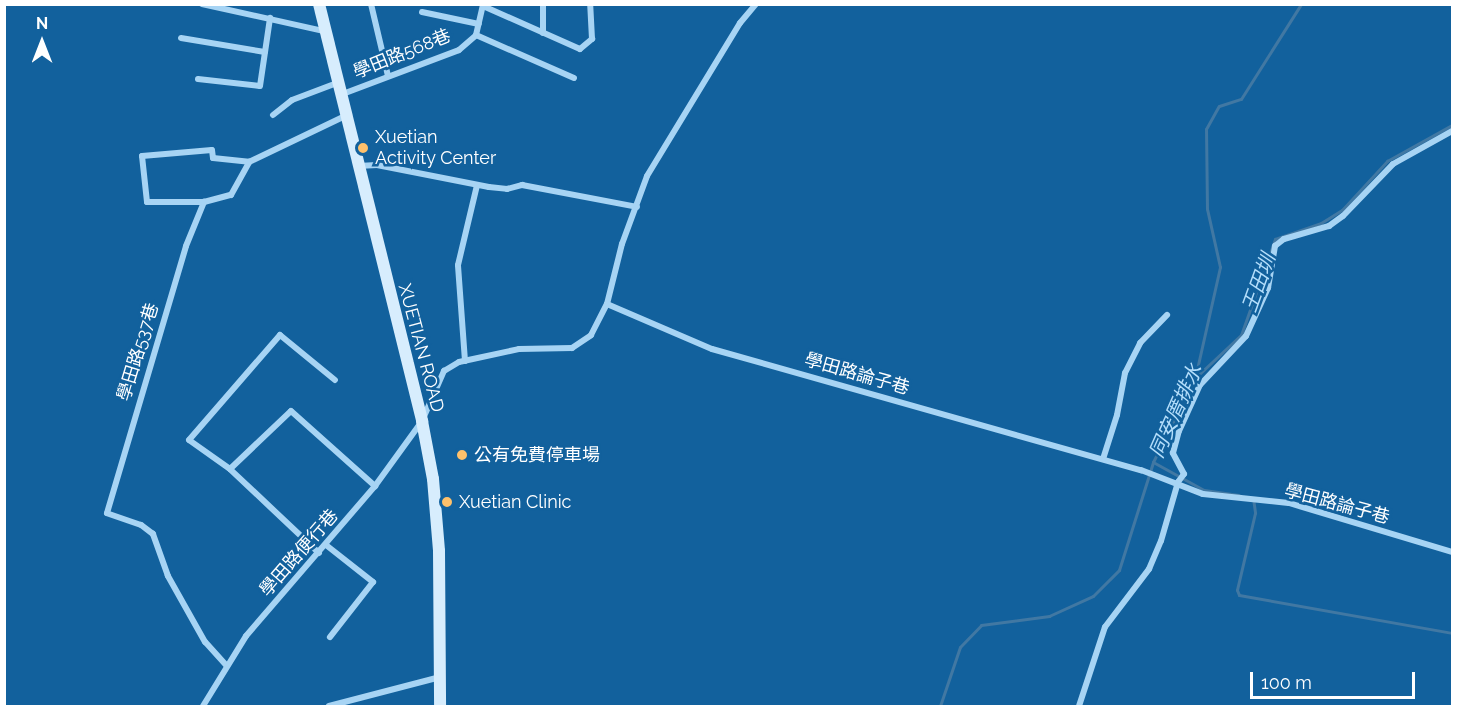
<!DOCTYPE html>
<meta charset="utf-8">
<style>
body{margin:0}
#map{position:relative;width:1457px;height:711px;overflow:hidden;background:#12619d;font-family:Raleway,"Noto Sans TC",sans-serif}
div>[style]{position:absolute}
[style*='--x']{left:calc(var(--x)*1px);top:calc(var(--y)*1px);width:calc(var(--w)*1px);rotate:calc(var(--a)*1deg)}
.stream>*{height:3px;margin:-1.5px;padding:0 1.5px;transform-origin:1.5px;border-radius:1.5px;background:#4178a3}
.minor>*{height:6px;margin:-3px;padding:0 3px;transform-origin:3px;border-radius:3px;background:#a7d4f4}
.secondary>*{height:12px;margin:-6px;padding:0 6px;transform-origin:6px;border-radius:6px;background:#d7edfd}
.dots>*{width:16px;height:16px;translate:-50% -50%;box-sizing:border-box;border:3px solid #12619d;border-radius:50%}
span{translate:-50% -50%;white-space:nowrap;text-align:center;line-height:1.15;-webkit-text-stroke:5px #12619d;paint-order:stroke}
.street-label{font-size:18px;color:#fff}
.poi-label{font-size:18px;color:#fff}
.left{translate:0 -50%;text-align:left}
.water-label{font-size:20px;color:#b4defb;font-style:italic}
.frame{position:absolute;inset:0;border:6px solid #fff;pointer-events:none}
.north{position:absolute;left:12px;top:12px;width:60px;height:60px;-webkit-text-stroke:4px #12619d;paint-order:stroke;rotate:0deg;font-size:16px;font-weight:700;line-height:24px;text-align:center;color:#fff}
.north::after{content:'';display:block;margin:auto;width:21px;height:27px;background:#fff;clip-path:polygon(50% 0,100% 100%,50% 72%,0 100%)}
.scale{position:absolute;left:1250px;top:672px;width:165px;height:27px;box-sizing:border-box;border:3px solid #fff;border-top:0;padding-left:8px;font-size:18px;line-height:21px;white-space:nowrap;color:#fff;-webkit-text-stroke:4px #12619d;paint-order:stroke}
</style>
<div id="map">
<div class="stream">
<div style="--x:1196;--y:377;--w:62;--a:-43"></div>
<div style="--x:1241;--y:335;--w:102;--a:-70.5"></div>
<div style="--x:1275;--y:239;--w:49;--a:-19.2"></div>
<div style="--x:1321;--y:223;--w:25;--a:-32"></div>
<div style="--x:1342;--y:210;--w:67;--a:-47.4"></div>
<div style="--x:1387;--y:161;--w:74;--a:-29"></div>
<div style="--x:1153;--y:462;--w:58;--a:28.8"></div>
<div style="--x:1204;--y:490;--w:35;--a:8"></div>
<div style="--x:1253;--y:498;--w:15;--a:82"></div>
<div style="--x:1255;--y:513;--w:79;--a:103.2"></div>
<div style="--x:1237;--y:590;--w:5;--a:68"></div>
<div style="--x:1239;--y:595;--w:216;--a:10.1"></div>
<div style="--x:940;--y:706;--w:62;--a:-71.3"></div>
<div style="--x:960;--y:647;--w:30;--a:-46"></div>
<div style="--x:981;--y:625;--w:69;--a:-7.5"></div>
<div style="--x:1049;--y:616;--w:48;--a:-24.4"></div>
<div style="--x:1093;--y:596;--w:37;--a:-45"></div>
<div style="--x:1119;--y:570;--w:113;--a:-72.5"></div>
<div style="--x:1153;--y:462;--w:94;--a:-63.4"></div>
<div style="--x:1195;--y:378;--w:114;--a:-77.3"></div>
<div style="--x:1220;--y:267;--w:59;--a:-102.6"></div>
<div style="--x:1207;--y:209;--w:80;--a:-90.7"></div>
<div style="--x:1206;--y:129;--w:26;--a:-61"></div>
<div style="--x:1219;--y:106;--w:23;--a:-18"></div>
<div style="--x:1241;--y:99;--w:112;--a:-57.7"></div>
</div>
<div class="minor">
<div style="--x:202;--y:4;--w:125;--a:12.5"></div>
<div style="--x:371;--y:4;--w:74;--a:76.7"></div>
<div style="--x:543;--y:4;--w:29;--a:90"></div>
<div style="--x:483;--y:6;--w:106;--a:23.9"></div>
<div style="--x:580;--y:49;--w:16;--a:-40"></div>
<div style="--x:592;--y:39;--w:35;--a:-93"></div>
<div style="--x:422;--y:12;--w:58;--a:11.9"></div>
<div style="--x:476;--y:35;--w:107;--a:23.7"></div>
<div style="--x:181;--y:38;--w:85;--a:9.5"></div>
<div style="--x:198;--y:79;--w:62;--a:6.4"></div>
<div style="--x:260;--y:86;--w:69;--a:-81.6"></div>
<div style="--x:340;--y:95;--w:127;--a:-20.7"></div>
<div style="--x:459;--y:50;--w:23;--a:-41"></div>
<div style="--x:476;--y:35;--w:32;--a:-77"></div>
<div style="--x:273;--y:115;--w:24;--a:-38"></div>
<div style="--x:292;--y:100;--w:48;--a:-20.7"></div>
<div style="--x:358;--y:166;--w:19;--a:-3"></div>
<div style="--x:377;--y:165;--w:114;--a:11.1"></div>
<div style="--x:489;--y:187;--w:18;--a:6"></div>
<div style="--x:507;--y:189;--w:16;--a:-15"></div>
<div style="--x:522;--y:185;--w:117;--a:10.8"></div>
<div style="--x:204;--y:202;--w:57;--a:180"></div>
<div style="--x:147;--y:202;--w:46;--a:-96.2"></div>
<div style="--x:142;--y:156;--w:70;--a:-4.9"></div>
<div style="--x:212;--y:150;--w:8;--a:83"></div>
<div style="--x:213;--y:158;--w:36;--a:6"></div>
<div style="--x:249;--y:162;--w:106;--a:-25.6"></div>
<div style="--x:607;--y:304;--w:114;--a:23.2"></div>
<div style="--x:712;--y:349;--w:446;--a:15.8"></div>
<div style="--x:1141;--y:470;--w:66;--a:21.2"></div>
<div style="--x:1203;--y:494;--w:86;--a:6"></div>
<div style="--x:1289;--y:503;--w:170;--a:16.7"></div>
<div style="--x:465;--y:361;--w:96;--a:-94.2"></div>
<div style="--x:458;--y:265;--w:82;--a:-76.6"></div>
<div style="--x:1103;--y:459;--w:46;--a:-72.3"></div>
<div style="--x:1117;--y:415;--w:43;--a:-79.2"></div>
<div style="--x:1125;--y:373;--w:34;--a:-63"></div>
<div style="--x:1140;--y:343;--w:39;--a:-46"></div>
<div style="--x:230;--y:469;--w:84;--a:-43.6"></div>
<div style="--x:291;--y:411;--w:113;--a:41.8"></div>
<div style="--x:326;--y:545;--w:60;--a:38.2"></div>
<div style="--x:373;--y:582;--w:70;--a:128"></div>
<div style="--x:319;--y:553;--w:122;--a:-136.7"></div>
<div style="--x:230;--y:469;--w:50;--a:-144.7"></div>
<div style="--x:189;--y:440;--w:139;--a:-49.1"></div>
<div style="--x:280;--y:335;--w:71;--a:39.3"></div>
<div style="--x:226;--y:665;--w:31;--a:-132"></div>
<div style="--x:205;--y:642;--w:76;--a:-119.3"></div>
<div style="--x:168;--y:576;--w:45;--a:-109.7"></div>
<div style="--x:153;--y:534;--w:15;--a:-143"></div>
<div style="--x:141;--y:525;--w:36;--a:-161"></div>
<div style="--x:107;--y:513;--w:278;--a:-73.5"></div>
<div style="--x:186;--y:246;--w:48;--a:-67.8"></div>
<div style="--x:204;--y:202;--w:28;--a:-15"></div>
<div style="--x:231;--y:195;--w:38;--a:-61"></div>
<div style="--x:203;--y:706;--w:82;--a:-58.4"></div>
<div style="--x:246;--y:636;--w:198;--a:-49.3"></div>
<div style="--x:375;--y:486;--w:80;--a:-54.1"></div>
<div style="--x:422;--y:421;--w:55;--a:-66.3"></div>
<div style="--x:444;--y:371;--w:17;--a:-31"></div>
<div style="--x:459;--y:362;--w:61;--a:-12.2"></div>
<div style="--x:519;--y:349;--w:53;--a:-1.1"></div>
<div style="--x:572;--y:348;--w:23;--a:-34"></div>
<div style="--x:591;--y:335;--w:35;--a:-63"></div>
<div style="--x:607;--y:304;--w:62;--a:-76"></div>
<div style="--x:622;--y:244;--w:72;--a:-69.8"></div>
<div style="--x:647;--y:176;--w:179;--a:-58.7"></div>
<div style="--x:740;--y:23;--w:25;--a:-50"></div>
<div style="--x:329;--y:706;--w:115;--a:-14.6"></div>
<div style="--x:1079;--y:706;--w:83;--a:-71.8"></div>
<div style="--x:1105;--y:627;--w:73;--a:-52.8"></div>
<div style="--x:1149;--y:569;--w:30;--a:-67"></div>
<div style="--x:1161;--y:541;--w:61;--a:-73.9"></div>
<div style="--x:1178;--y:482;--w:10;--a:-53"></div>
<div style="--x:1184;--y:474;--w:24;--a:-118"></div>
<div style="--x:1173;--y:453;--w:23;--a:-75"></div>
<div style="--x:1179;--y:431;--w:51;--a:-65.5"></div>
<div style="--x:1200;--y:385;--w:67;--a:-46.8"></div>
<div style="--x:1246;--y:336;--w:53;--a:-65.4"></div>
<div style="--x:1268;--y:288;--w:43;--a:-80.5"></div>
<div style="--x:1275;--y:246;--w:11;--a:-38"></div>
<div style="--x:1284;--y:239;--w:47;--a:-16.1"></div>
<div style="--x:1329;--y:226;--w:17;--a:-36"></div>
<div style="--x:1343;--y:216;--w:72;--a:-46.1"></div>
<div style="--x:1393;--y:164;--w:68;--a:-29.2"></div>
</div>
<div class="secondary">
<div style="--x:319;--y:4;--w:430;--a:76.1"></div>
<div style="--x:422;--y:421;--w:59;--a:79.3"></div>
<div style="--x:433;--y:479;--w:72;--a:85.2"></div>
<div style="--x:439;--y:551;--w:155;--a:89.6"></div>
</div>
<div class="dots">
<div style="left:363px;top:148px;background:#ffc16b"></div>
<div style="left:462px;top:455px;background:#ffc16b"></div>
<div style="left:447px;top:502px;background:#ffc16b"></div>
</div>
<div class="street-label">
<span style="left:402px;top:54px;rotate:-22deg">學田路568巷</span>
<span style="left:421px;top:348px;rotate:75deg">XUETIAN ROAD</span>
<span style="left:138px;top:352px;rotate:-73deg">學田路537巷</span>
<span style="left:857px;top:374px;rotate:16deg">學田路論子巷</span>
<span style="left:1337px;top:504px;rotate:15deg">學田路論子巷</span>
<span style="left:299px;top:553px;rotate:-49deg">學田路便行巷</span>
</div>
<div class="poi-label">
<span class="left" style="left:375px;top:148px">Xuetian<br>Activity Center</span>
<span class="left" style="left:474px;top:455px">公有免費停車場</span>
<span class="left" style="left:459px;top:502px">Xuetian Clinic</span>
</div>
<div class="water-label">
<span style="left:1259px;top:283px;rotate:-70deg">王田圳</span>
<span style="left:1176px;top:411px;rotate:-66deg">同安厝排水</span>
</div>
<div class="frame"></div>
<div class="north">N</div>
<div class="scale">100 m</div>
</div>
